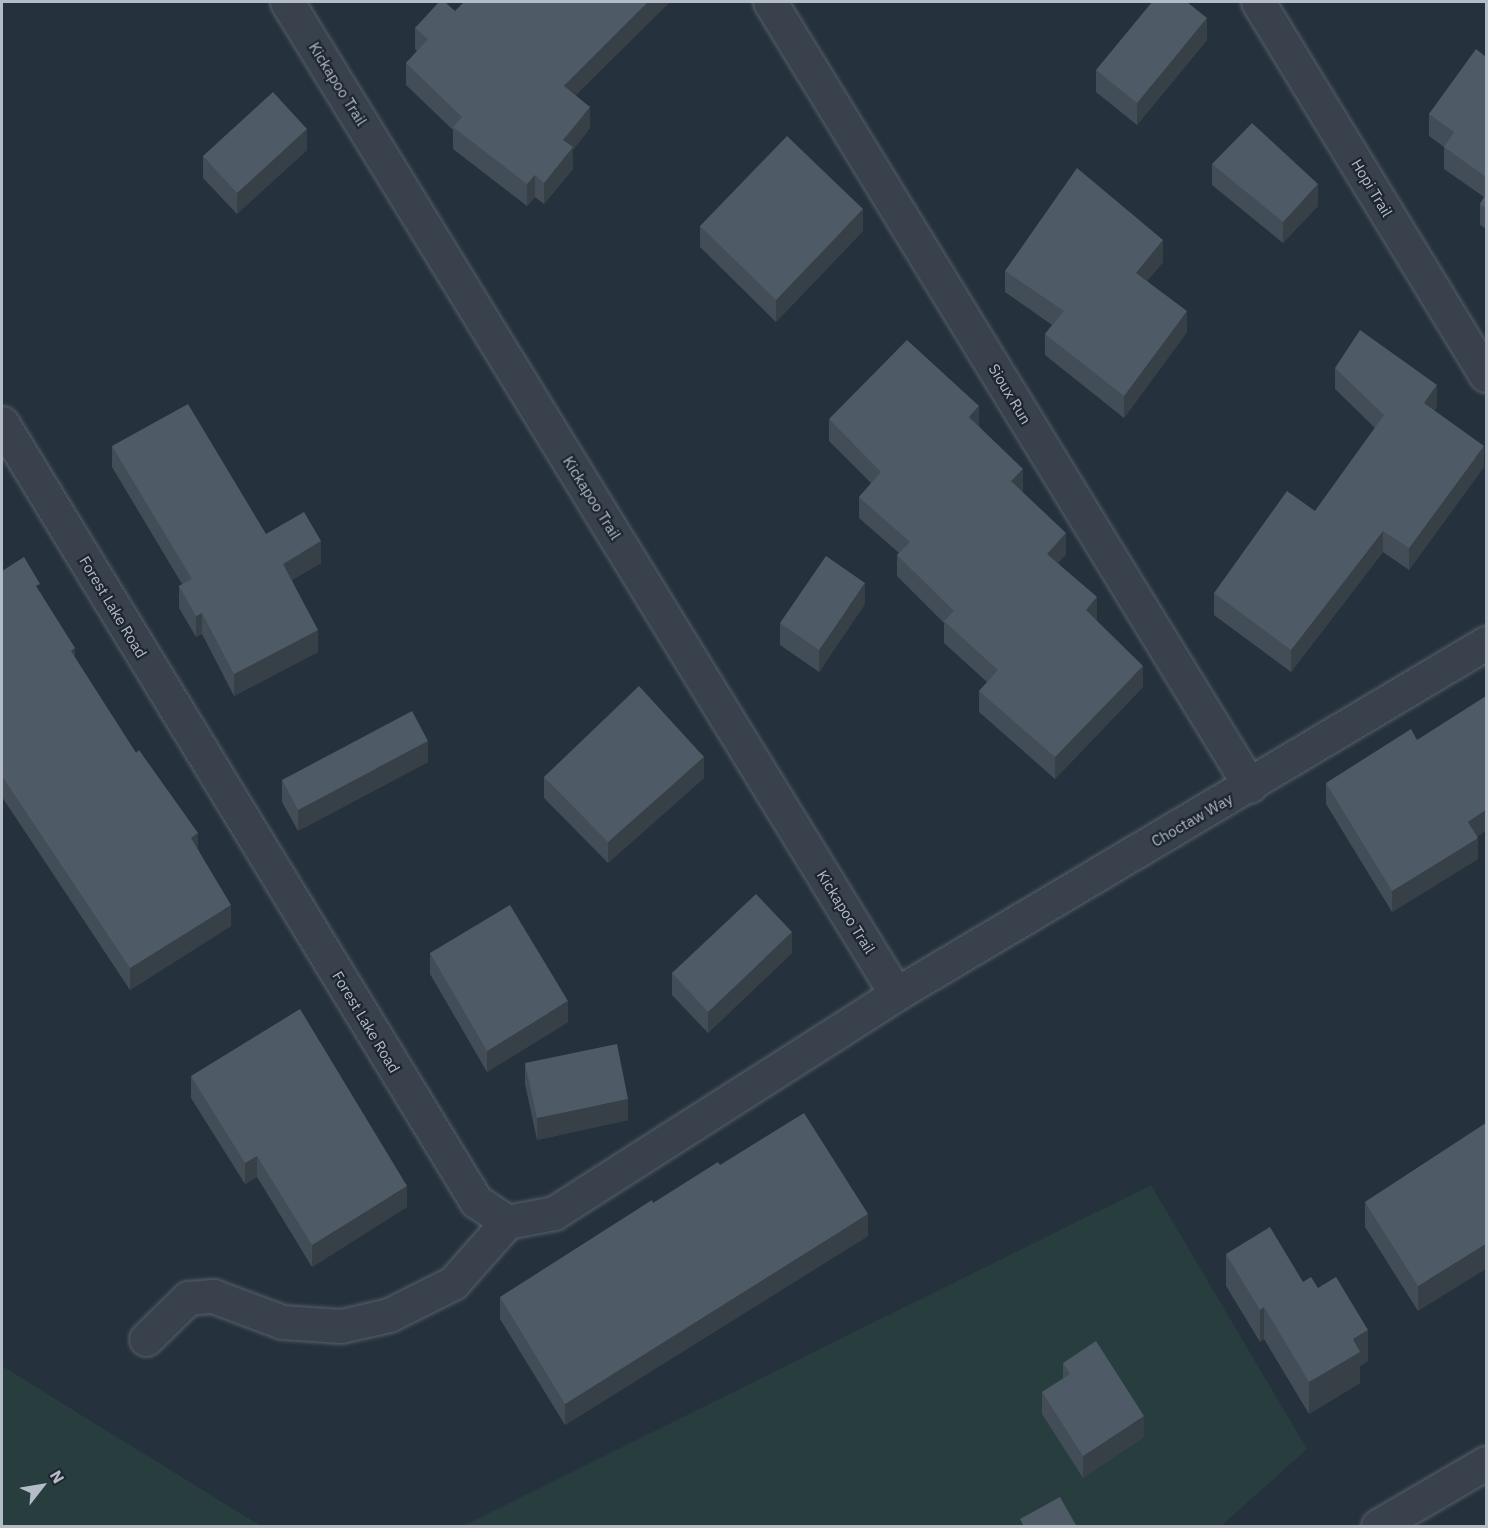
<!DOCTYPE html>
<style>
body{margin:0}
#map{position:relative;width:1488px;height:1528px;overflow:hidden;background:#25313c;font-family:"IBM Plex Sans",sans-serif}
div>[style]{position:absolute}
[style*='--x']{left:calc(var(--x)*1px);top:calc(var(--y)*1px);width:calc(var(--w)*1px);rotate:calc(var(--a)*1deg)}
.green>*{inset:0;background:#283e3e}
.roads{filter:drop-shadow(0 0 2px #57606a) drop-shadow(0 0 2px #57606a)}
.minor>*{height:33px;margin:-16.5px;padding:0 16.5px;transform-origin:16.5px;border-radius:16.5px;background:#39424c}
.wall>*{inset:0;background:#434d58}
.shaded-wall>*{inset:0;background:#373f47}
.building>*{inset:0;background:#4e5a66}
span{translate:-50% -50%;white-space:nowrap;text-align:center;line-height:1.15;-webkit-text-stroke:4.5px #1e2731;paint-order:stroke}
.street-label{font-size:15px;color:#b4bdc7}
.frame{position:absolute;inset:0;border:3px solid #b4bdc7;pointer-events:none}
.north{position:absolute;left:12px;top:1456px;width:60px;height:60px;-webkit-text-stroke:4px #1e2731;paint-order:stroke;rotate:59deg;font-size:16px;font-weight:700;line-height:24px;text-align:center;color:#b4bdc7}
.north::after{content:'';display:block;margin:auto;width:21px;height:27px;background:#b4bdc7;clip-path:polygon(50% 0,100% 100%,50% 72%,0 100%)}
</style>
<div id="map">
<div class="green">
<div style="clip-path:polygon(1151px 1185px,1307px 1449px,1221px 1526px,463px 1526px)"></div>
<div style="clip-path:polygon(2px 1366px,261px 1526px,2px 1526px)"></div>
</div>
<div class="roads">
<div class="minor">
<div style="--x:287;--y:2;--w:1164;--a:58.45"></div>
<div style="--x:770;--y:2;--w:919;--a:58.52"></div>
<div style="--x:1258;--y:2;--w:437;--a:58.6"></div>
<div style="--x:2;--y:423;--w:911;--a:58.65"></div>
<div style="--x:476;--y:1201;--w:37;--a:34"></div>
<div style="--x:507;--y:1222;--w:48;--a:-10.8"></div>
<div style="--x:554;--y:1213;--w:406;--a:-32.6"></div>
<div style="--x:896;--y:994;--w:687;--a:-30.75"></div>
<div style="--x:146;--y:1339;--w:59;--a:-44.3"></div>
<div style="--x:188;--y:1298;--w:25;--a:-5"></div>
<div style="--x:213;--y:1296;--w:74;--a:20.6"></div>
<div style="--x:282;--y:1322;--w:59;--a:3.9"></div>
<div style="--x:341;--y:1326;--w:49;--a:-12.9"></div>
<div style="--x:389;--y:1315;--w:72;--a:-26.6"></div>
<div style="--x:453;--y:1283;--w:81;--a:-48.5"></div>
<div style="--x:1378;--y:1526;--w:125;--a:-30.3"></div>
</div>
</div>
<div class="wall">
<div style="clip-path:polygon(455px 11px,576px 95px,590px 128px,573px 150px,573px 169px,544px 204px,535px 197px,527px 206px,453px 149px,453px 130px,406px 85px,406px 63px,417px 51px,415px 49px,415px 28px)"></div>
<div style="clip-path:polygon(1207px 40px,1137px 125px,1096px 92px,1096px 70px)"></div>
<div style="clip-path:polygon(1486px 57px,1486px 229px,1480px 225px,1480px 204px,1484px 197px,1444px 169px,1444px 147px,1429px 136px,1429px 114px)"></div>
<div style="clip-path:polygon(307px 150px,237px 214px,203px 178px,203px 156px)"></div>
<div style="clip-path:polygon(1212px 164px,1318px 206px,1283px 243px,1212px 185px)"></div>
<div style="clip-path:polygon(700px 226px,863px 231px,776px 322px,700px 247px)"></div>
<div style="clip-path:polygon(1163px 262px,1147px 281px,1187px 332px,1124px 418px,1045px 355px,1045px 334px,1052px 325px,1005px 292px,1005px 271px)"></div>
<div style="clip-path:polygon(1335px 368px,1437px 406px,1434px 411px,1484px 467px,1409px 570px,1383px 552px,1291px 672px,1214px 615px,1214px 593px,1315px 511px,1375px 428px,1335px 389px)"></div>
<div style="clip-path:polygon(829px 419px,979px 426px,1023px 491px,1022px 492px,1066px 554px,1058px 563px,1097px 619px,1096px 620px,1143px 687px,1055px 779px,979px 712px,979px 691px,987px 682px,944px 643px,944px 623px,897px 576px,897px 555px,899px 553px,859px 518px,859px 497px,871px 483px,829px 441px)"></div>
<div style="clip-path:polygon(112px 446px,266px 534px,321px 563px,292px 580px,318px 652px,234px 696px,202px 634px,196px 637px,179px 608px,179px 586px,182px 584px,112px 467px)"></div>
<div style="clip-path:polygon(2px 571px,40px 592px,75px 658px,198px 849px,231px 926px,130px 990px,2px 797px)"></div>
<div style="clip-path:polygon(865px 604px,819px 672px,780px 645px,780px 623px)"></div>
<div style="clip-path:polygon(428px 762px,298px 831px,282px 802px,282px 780px)"></div>
<div style="clip-path:polygon(544px 777px,704px 778px,608px 863px,544px 798px)"></div>
<div style="clip-path:polygon(1326px 783px,1477px 837px,1478px 859px,1392px 912px,1326px 804px)"></div>
<div style="clip-path:polygon(430px 953px,568px 1022px,487px 1072px,430px 974px)"></div>
<div style="clip-path:polygon(792px 953px,708px 1033px,672px 995px,672px 973px)"></div>
<div style="clip-path:polygon(525px 1063px,628px 1120px,537px 1140px,525px 1084px)"></div>
<div style="clip-path:polygon(191px 1076px,407px 1207px,312px 1267px,257px 1177px,245px 1184px,191px 1098px)"></div>
<div style="clip-path:polygon(1486px 1123px,1418px 1311px,1365px 1227px,1365px 1202px)"></div>
<div style="clip-path:polygon(720px 1165px,868px 1236px,565px 1425px,500px 1319px,500px 1297px,653px 1203px)"></div>
<div style="clip-path:polygon(1226px 1254px,1303px 1282px,1368px 1361px,1360px 1366px,1360px 1383px,1309px 1414px,1264px 1339px,1260px 1342px,1226px 1286px)"></div>
<div style="clip-path:polygon(1063px 1363px,1144px 1437px,1083px 1478px,1042px 1414px,1042px 1392px,1063px 1379px)"></div>
</div>
<div class="shaded-wall">
<div style="clip-path:polygon(648px 2px,670px 2px,564px 107px,564px 86px)"></div>
<div style="clip-path:polygon(1207px 18px,1207px 40px,1137px 125px,1137px 103px)"></div>
<div style="clip-path:polygon(590px 107px,590px 128px,573px 150px,573px 169px,544px 204px,544px 183px,563px 140px)"></div>
<div style="clip-path:polygon(307px 129px,307px 150px,237px 214px,237px 193px)"></div>
<div style="clip-path:polygon(535px 175px,535px 197px,527px 206px,527px 184px)"></div>
<div style="clip-path:polygon(1318px 184px,1318px 206px,1283px 243px,1283px 222px)"></div>
<div style="clip-path:polygon(863px 209px,863px 231px,776px 322px,776px 300px)"></div>
<div style="clip-path:polygon(1163px 240px,1163px 262px,1136px 294px,1136px 273px)"></div>
<div style="clip-path:polygon(1187px 311px,1187px 332px,1124px 418px,1124px 396px)"></div>
<div style="clip-path:polygon(1437px 385px,1437px 406px,1424px 425px,1424px 403px)"></div>
<div style="clip-path:polygon(979px 406px,979px 427px,969px 417px)"></div>
<div style="clip-path:polygon(1484px 446px,1484px 467px,1409px 570px,1409px 548px)"></div>
<div style="clip-path:polygon(1023px 469px,1023px 491px,1011px 503px,1011px 481px)"></div>
<div style="clip-path:polygon(1383px 531px,1383px 552px,1291px 672px,1291px 650px)"></div>
<div style="clip-path:polygon(1066px 533px,1066px 554px,1047px 575px,1047px 554px)"></div>
<div style="clip-path:polygon(321px 541px,321px 563px,283px 585px,283px 564px)"></div>
<div style="clip-path:polygon(865px 583px,865px 604px,819px 672px,819px 650px)"></div>
<div style="clip-path:polygon(1097px 597px,1097px 619px,1086px 631px,1086px 610px)"></div>
<div style="clip-path:polygon(202px 613px,202px 634px,196px 637px,196px 616px)"></div>
<div style="clip-path:polygon(318px 630px,318px 652px,234px 696px,234px 674px)"></div>
<div style="clip-path:polygon(75px 648px,75px 670px,71px 651px)"></div>
<div style="clip-path:polygon(1143px 666px,1143px 687px,1055px 779px,1055px 757px)"></div>
<div style="clip-path:polygon(428px 741px,428px 762px,298px 831px,298px 810px)"></div>
<div style="clip-path:polygon(704px 757px,704px 778px,608px 863px,608px 842px)"></div>
<div style="clip-path:polygon(1486px 810px,1486px 831px,1468px 843px,1468px 822px)"></div>
<div style="clip-path:polygon(198px 833px,198px 854px,191px 838px)"></div>
<div style="clip-path:polygon(1478px 838px,1478px 859px,1392px 912px,1392px 891px)"></div>
<div style="clip-path:polygon(231px 905px,231px 926px,130px 990px,130px 968px)"></div>
<div style="clip-path:polygon(792px 932px,792px 953px,708px 1033px,708px 1012px)"></div>
<div style="clip-path:polygon(568px 1001px,568px 1022px,487px 1072px,487px 1051px)"></div>
<div style="clip-path:polygon(628px 1099px,628px 1120px,537px 1140px,537px 1118px)"></div>
<div style="clip-path:polygon(257px 1156px,257px 1177px,245px 1184px,245px 1163px)"></div>
<div style="clip-path:polygon(407px 1186px,407px 1207px,312px 1267px,312px 1245px)"></div>
<div style="clip-path:polygon(868px 1214px,868px 1236px,565px 1425px,565px 1404px)"></div>
<div style="clip-path:polygon(1486px 1244px,1486px 1269px,1418px 1311px,1418px 1286px)"></div>
<div style="clip-path:polygon(1264px 1307px,1264px 1339px,1260px 1342px,1260px 1310px)"></div>
<div style="clip-path:polygon(1368px 1330px,1368px 1361px,1360px 1366px,1360px 1383px,1309px 1414px,1309px 1382px,1353px 1339px)"></div>
<div style="clip-path:polygon(1144px 1416px,1144px 1437px,1083px 1478px,1083px 1456px)"></div>
</div>
<div class="building">
<div style="clip-path:polygon(439px 2px,445px 2px,455px 11px,464px 2px,648px 2px,564px 86px,590px 107px,563px 140px,573px 147px,544px 183px,535px 175px,527px 184px,453px 127px,462px 117px,406px 63px,428px 39px,415px 28px)"></div>
<div style="clip-path:polygon(1152px 2px,1187px 2px,1207px 18px,1137px 103px,1096px 70px)"></div>
<div style="clip-path:polygon(1476px 49px,1486px 57px,1486px 177px,1444px 147px,1454px 132px,1429px 114px)"></div>
<div style="clip-path:polygon(273px 92px,307px 129px,237px 193px,203px 156px)"></div>
<div style="clip-path:polygon(1252px 123px,1318px 184px,1283px 222px,1212px 164px)"></div>
<div style="clip-path:polygon(787px 136px,863px 209px,776px 300px,700px 226px)"></div>
<div style="clip-path:polygon(1077px 168px,1163px 240px,1136px 273px,1187px 311px,1124px 396px,1045px 334px,1064px 311px,1005px 271px)"></div>
<div style="clip-path:polygon(1486px 194px,1486px 208px,1480px 204px)"></div>
<div style="clip-path:polygon(1360px 330px,1437px 385px,1424px 403px,1484px 446px,1409px 548px,1383px 531px,1291px 650px,1214px 593px,1287px 491px,1315px 511px,1384px 415px,1335px 368px)"></div>
<div style="clip-path:polygon(907px 340px,979px 406px,969px 417px,1023px 469px,1011px 481px,1066px 533px,1047px 554px,1097px 597px,1086px 610px,1143px 666px,1055px 757px,979px 691px,998px 670px,944px 621px,954px 611px,897px 555px,910px 542px,859px 497px,881px 472px,829px 419px)"></div>
<div style="clip-path:polygon(188px 404px,266px 534px,304px 512px,321px 541px,283px 564px,318px 630px,234px 674px,202px 613px,196px 616px,179px 586px,192px 579px,112px 446px)"></div>
<div style="clip-path:polygon(826px 556px,865px 583px,819px 650px,780px 623px)"></div>
<div style="clip-path:polygon(24px 557px,40px 584px,36px 586px,75px 648px,71px 651px,136px 753px,139px 750px,198px 833px,191px 838px,231px 905px,130px 968px,2px 776px,2px 571px)"></div>
<div style="clip-path:polygon(639px 686px,704px 757px,608px 842px,544px 777px)"></div>
<div style="clip-path:polygon(1486px 696px,1486px 810px,1468px 822px,1478px 838px,1392px 891px,1326px 783px,1411px 729px,1417px 740px)"></div>
<div style="clip-path:polygon(412px 711px,428px 741px,298px 810px,282px 780px)"></div>
<div style="clip-path:polygon(756px 894px,792px 932px,708px 1012px,672px 973px)"></div>
<div style="clip-path:polygon(510px 905px,568px 1001px,487px 1051px,430px 953px)"></div>
<div style="clip-path:polygon(300px 1009px,407px 1186px,312px 1245px,257px 1156px,245px 1163px,191px 1076px)"></div>
<div style="clip-path:polygon(617px 1044px,628px 1099px,537px 1118px,525px 1063px)"></div>
<div style="clip-path:polygon(804px 1113px,868px 1214px,565px 1404px,500px 1297px,652px 1200px,653px 1203px,718px 1162px,720px 1165px)"></div>
<div style="clip-path:polygon(1486px 1123px,1486px 1244px,1418px 1286px,1365px 1202px)"></div>
<div style="clip-path:polygon(1270px 1227px,1303px 1282px,1311px 1277px,1318px 1288px,1336px 1277px,1368px 1330px,1353px 1339px,1360px 1352px,1309px 1382px,1264px 1307px,1260px 1310px,1226px 1254px)"></div>
<div style="clip-path:polygon(1096px 1341px,1144px 1416px,1083px 1456px,1042px 1392px,1070px 1374px,1063px 1363px)"></div>
<div style="clip-path:polygon(1060px 1497px,1077px 1527px,1024px 1527px,1020px 1519px)"></div>
</div>
<div class="street-label">
<span style="left:338px;top:84px;rotate:58deg">Kickapoo Trail</span>
<span style="left:1372px;top:188px;rotate:59deg">Hopi Trail</span>
<span style="left:1010px;top:394px;rotate:59deg">Sioux Run</span>
<span style="left:592px;top:498px;rotate:58deg">Kickapoo Trail</span>
<span style="left:113px;top:607px;rotate:59deg">Forest Lake Road</span>
<span style="left:1192px;top:820px;rotate:-30deg">Choctaw Way</span>
<span style="left:846px;top:912px;rotate:58deg">Kickapoo Trail</span>
<span style="left:366px;top:1022px;rotate:59deg">Forest Lake Road</span>
</div>
<div class="frame"></div>
<div class="north">N</div>
</div>
